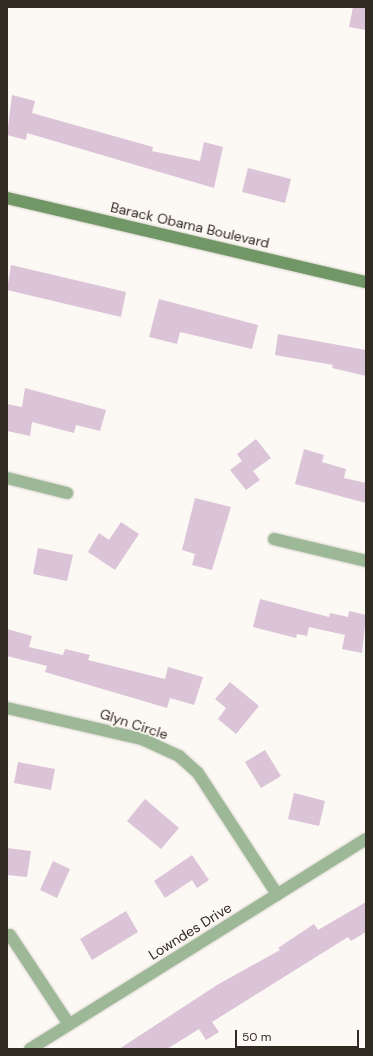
<!DOCTYPE html>
<style>
body{margin:0}
#map{position:relative;width:373px;height:1056px;overflow:hidden;background:#fcf8f3;font-family:"DM Sans",sans-serif}
div>[style]{position:absolute}
[style*='--x']{left:calc(var(--x)*1px);top:calc(var(--y)*1px);width:calc(var(--w)*1px);rotate:calc(var(--a)*1deg)}
.building>*{inset:0;background:#dbc4d8}
.roads{filter:drop-shadow(0 0 1px #d7d3cd) drop-shadow(0 0 1px #d7d3cd)}
.street>*{height:12px;margin:-6px;padding:0 6px;transform-origin:6px;border-radius:6px;background:#9db896}
.secondary>*{height:12px;margin:-6px;padding:0 6px;transform-origin:6px;border-radius:6px;background:#709765}
span{translate:-50% -50%;white-space:nowrap;text-align:center;line-height:1.15;-webkit-text-stroke:3px #fcf8f3;paint-order:stroke}
.street-label{font-size:14px;color:#312a21}
.frame{position:absolute;inset:0;border:8px solid #312a21;pointer-events:none}
.scale{position:absolute;left:235px;top:1030px;width:124px;height:18px;box-sizing:border-box;border:2px solid #312a21;border-top:0;padding-left:5px;font-size:12px;line-height:14px;white-space:nowrap;color:#312a21;-webkit-text-stroke:3px #fcf8f3;paint-order:stroke}
</style>
<div id="map">
<div class="building">
<div style="clip-path:polygon(353px 7px,366px 7px,366px 30px,349px 27px)"></div>
<div style="clip-path:polygon(12px 95px,35px 101px,32px 113px,153px 147px,152px 151px,200px 161px,204px 142px,223px 147px,214px 188px,27px 133px,26px 140px,7px 135px)"></div>
<div style="clip-path:polygon(248px 168px,291px 179px,285px 203px,242px 192px)"></div>
<div style="clip-path:polygon(11px 265px,126px 292px,121px 317px,7px 290px)"></div>
<div style="clip-path:polygon(159px 299px,258px 325px,252px 349px,180px 332px,177px 344px,149px 337px)"></div>
<div style="clip-path:polygon(278px 334px,366px 350px,366px 376px,332px 368px,333px 365px,275px 355px)"></div>
<div style="clip-path:polygon(25px 388px,106px 410px,100px 431px,76px 425px,74px 433px,32px 422px,30px 436px,7px 431px,7px 404px,22px 407px)"></div>
<div style="clip-path:polygon(256px 439px,271px 458px,253px 471px,260px 480px,246px 490px,230px 470px,242px 461px,237px 454px)"></div>
<div style="clip-path:polygon(304px 449px,324px 455px,322px 462px,346px 469px,344px 478px,366px 483px,366px 503px,295px 484px)"></div>
<div style="clip-path:polygon(195px 498px,231px 507px,212px 570px,192px 565px,195px 554px,182px 550px)"></div>
<div style="clip-path:polygon(121px 522px,139px 534px,115px 570px,88px 552px,99px 533px,109px 540px)"></div>
<div style="clip-path:polygon(38px 548px,73px 555px,67px 581px,33px 574px)"></div>
<div style="clip-path:polygon(260px 599px,329px 617px,330px 613px,348px 617px,349px 611px,366px 615px,362px 653px,342px 649px,345px 635px,309px 627px,307px 636px,297px 634px,296px 638px,253px 627px)"></div>
<div style="clip-path:polygon(7px 629px,32px 636px,29px 647px,63px 655px,65px 649px,90px 655px,88px 660px,165px 679px,168px 667px,203px 677px,194px 705px,170px 698px,167px 708px,45px 672px,47px 666px,7px 656px)"></div>
<div style="clip-path:polygon(230px 682px,259px 706px,236px 734px,218px 719px,226px 708px,215px 699px)"></div>
<div style="clip-path:polygon(265px 750px,281px 776px,261px 788px,245px 762px)"></div>
<div style="clip-path:polygon(18px 762px,55px 769px,51px 790px,14px 783px)"></div>
<div style="clip-path:polygon(294px 793px,325px 801px,319px 826px,288px 819px)"></div>
<div style="clip-path:polygon(145px 799px,179px 828px,161px 849px,127px 821px)"></div>
<div style="clip-path:polygon(7px 848px,31px 851px,27px 877px,7px 875px)"></div>
<div style="clip-path:polygon(192px 855px,209px 880px,197px 888px,192px 880px,165px 898px,154px 881px)"></div>
<div style="clip-path:polygon(53px 861px,70px 869px,57px 898px,40px 890px)"></div>
<div style="clip-path:polygon(366px 902px,366px 932px,351px 941px,348px 937px,212px 1022px,219px 1032px,206px 1040px,199px 1029px,167px 1049px,119px 1049px,217px 985px,280px 950px,278px 948px,314px 924px,318px 930px)"></div>
<div style="clip-path:polygon(126px 911px,138px 932px,92px 960px,80px 939px)"></div>
</div>
<div class="roads">
<div class="street">
<div style="--x:7;--y:478;--w:62;--a:14"></div>
<div style="--x:274;--y:539;--w:95;--a:13.4"></div>
<div style="--x:7;--y:708;--w:139;--a:12.9"></div>
<div style="--x:142;--y:739;--w:41;--a:24.7"></div>
<div style="--x:179;--y:756;--w:25;--a:42"></div>
<div style="--x:198;--y:773;--w:145;--a:56.9"></div>
<div style="--x:10;--y:935;--w:105;--a:56.6"></div>
<div style="--x:30;--y:1049;--w:396;--a:-32"></div>
</div>
<div class="secondary">
<div style="--x:7;--y:198;--w:369;--a:13.2"></div>
</div>
</div>
<div class="street-label">
<span style="left:190px;top:225px;rotate:13deg">Barack Obama Boulevard</span>
<span style="left:134px;top:724px;rotate:18deg">Glyn Circle</span>
<span style="left:190px;top:931px;rotate:-32deg">Lowndes Drive</span>
</div>
<div class="frame"></div>
<div class="scale">50 m</div>
</div>
